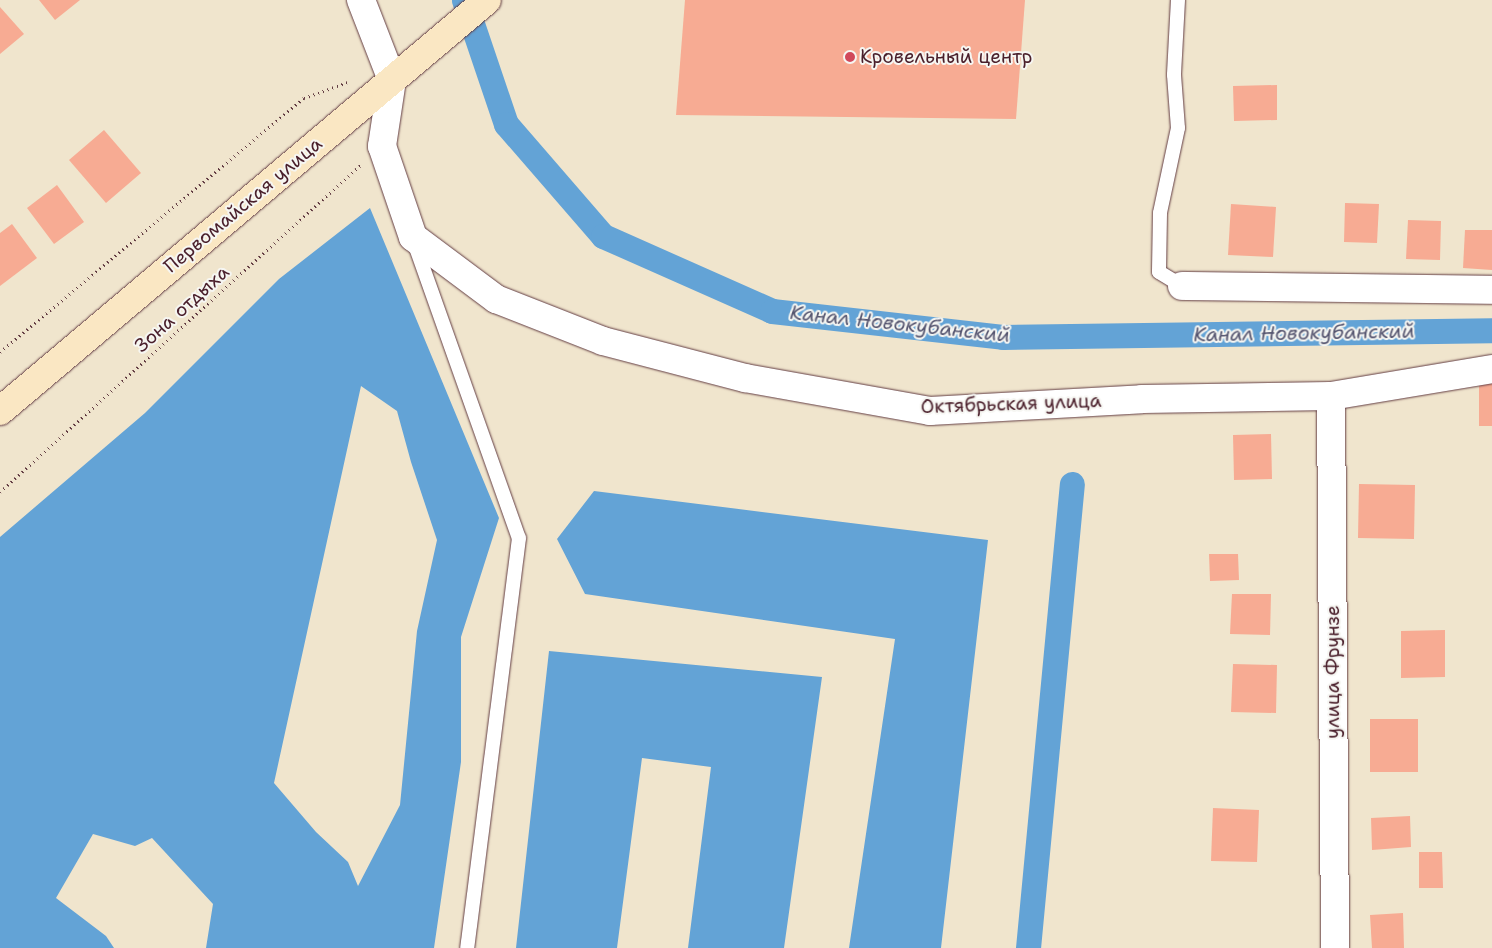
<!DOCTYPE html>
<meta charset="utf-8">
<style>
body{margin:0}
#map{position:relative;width:1492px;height:948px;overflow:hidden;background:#f0e5cd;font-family:"Shantell Sans",sans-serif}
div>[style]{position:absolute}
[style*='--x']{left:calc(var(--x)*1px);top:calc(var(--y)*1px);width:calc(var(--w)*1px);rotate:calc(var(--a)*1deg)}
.water>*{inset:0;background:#63a3d6}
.canal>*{height:25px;margin:-12.5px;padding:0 12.5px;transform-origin:12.5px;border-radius:12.5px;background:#63a3d6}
.building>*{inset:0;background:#f7ab93}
.path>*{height:3px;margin-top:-1.5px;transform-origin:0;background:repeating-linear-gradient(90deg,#633d43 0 1px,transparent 0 5px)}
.roads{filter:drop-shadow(0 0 1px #633d43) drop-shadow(0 0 1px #633d43)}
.service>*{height:14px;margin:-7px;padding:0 7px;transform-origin:7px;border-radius:7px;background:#fff}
.minor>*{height:28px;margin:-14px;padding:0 14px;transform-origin:14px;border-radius:14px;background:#fff}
.secondary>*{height:28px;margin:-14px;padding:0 14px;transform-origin:14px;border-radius:14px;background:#fae7c3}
.dots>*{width:14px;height:14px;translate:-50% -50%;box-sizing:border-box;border:2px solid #f6f6f2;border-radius:50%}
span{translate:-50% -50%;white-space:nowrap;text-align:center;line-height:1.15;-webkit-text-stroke:4px #f6f6f2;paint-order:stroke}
.poi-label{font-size:19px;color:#4a1f2b}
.left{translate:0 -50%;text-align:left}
.street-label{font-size:19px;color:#4a1f2b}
.water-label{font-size:20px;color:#54546f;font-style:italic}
</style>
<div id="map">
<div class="water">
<div style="clip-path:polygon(evenodd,370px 208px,499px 518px,461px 637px,461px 762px,434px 948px,206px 948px,213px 904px,152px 838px,135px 846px,93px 834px,56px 898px,106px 936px,114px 948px,0 948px,0 537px,145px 413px,279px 279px,370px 208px,361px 386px,397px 411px,411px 462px,437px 540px,417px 631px,400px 805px,358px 886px,348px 862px,316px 832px,274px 783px,361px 386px)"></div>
<div style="clip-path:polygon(594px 491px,988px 540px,941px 948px,849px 948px,895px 639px,585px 594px,557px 539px)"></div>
<div style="clip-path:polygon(549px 651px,822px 677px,784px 948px,688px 948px,711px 767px,642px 758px,617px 948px,516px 948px)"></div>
</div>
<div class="canal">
<div style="--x:464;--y:0;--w:131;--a:71.3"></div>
<div style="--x:506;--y:124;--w:148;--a:49.1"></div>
<div style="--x:603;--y:236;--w:185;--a:23.9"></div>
<div style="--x:772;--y:311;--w:232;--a:6.4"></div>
<div style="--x:1003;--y:337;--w:489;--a:-0.8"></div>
<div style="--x:1028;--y:948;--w:466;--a:-84.6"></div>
</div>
<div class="building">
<div style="clip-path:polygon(39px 0,80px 0,55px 20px)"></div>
<div style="clip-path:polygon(685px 0,1025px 0,1016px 119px,676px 115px)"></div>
<div style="clip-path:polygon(0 7px,24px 34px,0 54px)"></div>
<div style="clip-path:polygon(1277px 85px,1277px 120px,1234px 121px,1233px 86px)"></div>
<div style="clip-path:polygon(104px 130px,141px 173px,106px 203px,69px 160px)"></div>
<div style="clip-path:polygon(57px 185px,84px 222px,54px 244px,27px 208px)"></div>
<div style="clip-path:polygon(1345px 203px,1379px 204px,1377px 243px,1344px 242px)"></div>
<div style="clip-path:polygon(1231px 204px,1276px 207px,1273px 257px,1228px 255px)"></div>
<div style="clip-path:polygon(1408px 220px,1441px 221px,1440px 260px,1406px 259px)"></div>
<div style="clip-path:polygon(12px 224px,37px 258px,0 286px,0 233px)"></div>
<div style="clip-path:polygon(1465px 230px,1492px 230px,1492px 270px,1463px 268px)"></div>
<div style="clip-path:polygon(1479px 377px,1492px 377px,1492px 426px,1479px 426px)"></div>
<div style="clip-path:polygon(1271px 434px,1272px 479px,1234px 480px,1233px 435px)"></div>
<div style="clip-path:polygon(1359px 484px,1415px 485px,1414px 539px,1358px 538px)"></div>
<div style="clip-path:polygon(1209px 554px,1238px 554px,1239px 580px,1210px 581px)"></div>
<div style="clip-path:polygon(1232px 594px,1271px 594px,1270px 635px,1230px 634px)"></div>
<div style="clip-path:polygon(1445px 630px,1445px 677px,1401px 678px,1401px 631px)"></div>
<div style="clip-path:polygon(1233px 664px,1277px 665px,1276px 713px,1231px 712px)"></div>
<div style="clip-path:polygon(1370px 719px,1418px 719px,1418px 772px,1370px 772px)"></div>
<div style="clip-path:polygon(1213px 808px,1259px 810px,1257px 862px,1211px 861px)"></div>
<div style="clip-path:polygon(1410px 816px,1411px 847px,1372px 850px,1371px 818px)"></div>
<div style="clip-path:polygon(1419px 852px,1442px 852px,1443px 888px,1419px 888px)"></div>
<div style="clip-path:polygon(1403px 913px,1404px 948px,1372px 948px,1370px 915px)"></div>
</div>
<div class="path">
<div style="--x:0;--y:352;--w:396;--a:-39.9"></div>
<div style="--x:304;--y:98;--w:47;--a:-20"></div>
<div style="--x:0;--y:492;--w:487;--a:-42.2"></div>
</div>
<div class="roads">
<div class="service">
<div style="--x:1178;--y:0;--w:75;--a:93.1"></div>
<div style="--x:1174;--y:75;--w:53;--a:85.7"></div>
<div style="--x:1178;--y:128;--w:87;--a:102"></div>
<div style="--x:1160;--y:213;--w:59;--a:91"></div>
<div style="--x:1159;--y:272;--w:27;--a:31"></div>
<div style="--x:414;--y:242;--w:314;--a:70.5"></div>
<div style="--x:519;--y:538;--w:413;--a:97.2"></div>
</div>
<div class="minor">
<div style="--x:361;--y:0;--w:86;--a:68.8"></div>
<div style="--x:392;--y:80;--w:67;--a:98.6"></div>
<div style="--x:382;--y:146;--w:96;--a:71.2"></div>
<div style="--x:413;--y:237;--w:104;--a:36.8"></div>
<div style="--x:496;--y:299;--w:115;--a:21.4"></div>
<div style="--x:603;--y:341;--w:147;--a:14.6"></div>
<div style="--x:745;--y:378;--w:188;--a:10.1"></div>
<div style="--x:930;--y:411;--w:212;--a:-3.2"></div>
<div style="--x:1142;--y:399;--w:189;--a:-0.9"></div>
<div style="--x:1331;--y:396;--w:163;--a:-9.5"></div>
<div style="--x:1182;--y:286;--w:310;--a:0.7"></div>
<div style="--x:1331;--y:396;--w:552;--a:89.58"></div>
</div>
<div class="secondary">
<div style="--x:0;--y:411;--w:637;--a:-40.16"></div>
</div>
</div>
<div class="dots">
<div style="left:850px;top:57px;background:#d1495b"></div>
</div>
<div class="poi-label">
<span class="left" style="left:860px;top:57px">Кровельный центр</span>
</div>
<div class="street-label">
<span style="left:243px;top:205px;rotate:-40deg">Первомайская улица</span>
<span style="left:182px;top:309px;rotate:-42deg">Зона отдыха</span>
<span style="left:1011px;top:404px;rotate:-2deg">Октябрьская улица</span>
<span style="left:1333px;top:672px;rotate:-90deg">улица Фрунзе</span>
</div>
<div class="water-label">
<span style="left:900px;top:324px;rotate:6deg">Канал Новокубанский</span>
<span style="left:1304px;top:333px;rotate:-1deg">Канал Новокубанский</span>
</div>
</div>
